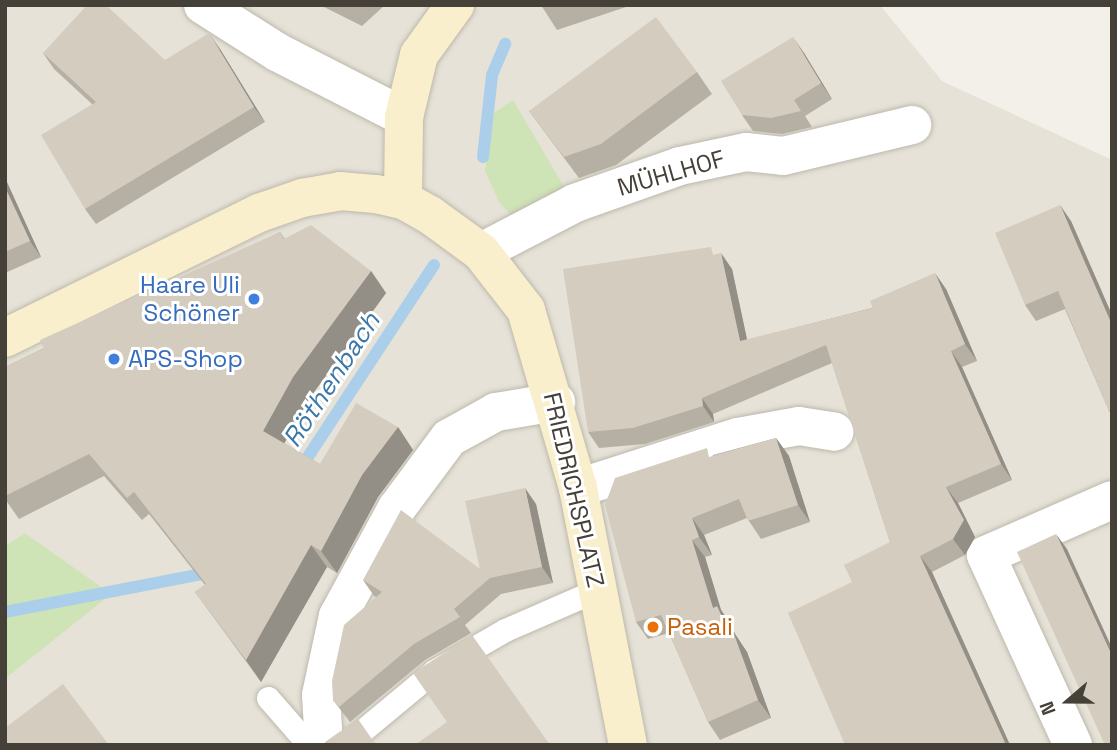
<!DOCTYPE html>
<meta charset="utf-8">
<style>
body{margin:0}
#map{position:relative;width:1117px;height:750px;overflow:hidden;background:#f3f0e9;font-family:"Space Grotesk",sans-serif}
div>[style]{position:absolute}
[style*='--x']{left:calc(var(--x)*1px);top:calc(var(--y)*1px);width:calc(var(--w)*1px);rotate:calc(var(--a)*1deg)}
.residential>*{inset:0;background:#e6e2d7}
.green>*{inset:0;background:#cee3b6}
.stream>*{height:12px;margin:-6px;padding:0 6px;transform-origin:6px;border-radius:6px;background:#abcfea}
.roads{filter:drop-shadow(0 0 2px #bdb8ac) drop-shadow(0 0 2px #bdb8ac)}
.service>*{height:23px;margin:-11.5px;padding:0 11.5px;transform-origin:11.5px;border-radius:11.5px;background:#fff}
.minor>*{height:38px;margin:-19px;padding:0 19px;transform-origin:19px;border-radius:19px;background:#fff}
.secondary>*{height:38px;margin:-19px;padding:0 19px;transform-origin:19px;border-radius:19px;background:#f9efcc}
.wall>*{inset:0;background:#b5afa4}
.shaded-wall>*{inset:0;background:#948f86}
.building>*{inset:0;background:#d3ccbf}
.dots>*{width:19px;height:19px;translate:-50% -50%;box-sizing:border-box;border:4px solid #fff;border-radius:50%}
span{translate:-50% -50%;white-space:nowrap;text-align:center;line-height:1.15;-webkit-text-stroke:6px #fff;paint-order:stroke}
.street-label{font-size:24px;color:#464138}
.shop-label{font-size:24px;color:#366cbe}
.right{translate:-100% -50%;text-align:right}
.left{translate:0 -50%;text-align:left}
.food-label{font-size:24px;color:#c56008}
.water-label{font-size:26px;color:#3b78a8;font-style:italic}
.frame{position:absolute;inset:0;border:7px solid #464138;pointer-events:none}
.north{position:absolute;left:1033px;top:666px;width:70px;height:70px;-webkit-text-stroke:5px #fff;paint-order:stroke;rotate:250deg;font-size:19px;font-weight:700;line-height:28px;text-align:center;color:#464138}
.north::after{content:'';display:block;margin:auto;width:24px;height:32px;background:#464138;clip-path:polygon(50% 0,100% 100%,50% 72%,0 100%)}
</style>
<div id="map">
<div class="residential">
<div style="clip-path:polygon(5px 5px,880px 5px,942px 81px,1112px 160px,1112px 745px,5px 745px,5px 679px,110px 594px,25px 533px,5px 546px)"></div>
</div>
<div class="green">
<div style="clip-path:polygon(513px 100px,573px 202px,524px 229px,499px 202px,485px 171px,494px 113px)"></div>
<div style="clip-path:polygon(25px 533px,111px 594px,5px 679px,5px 546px)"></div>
</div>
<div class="stream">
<div style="--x:483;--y:157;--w:82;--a:-83.7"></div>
<div style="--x:492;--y:75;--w:34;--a:-67"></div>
<div style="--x:300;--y:469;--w:244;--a:-56.7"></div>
<div style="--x:5;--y:612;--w:212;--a:-10.9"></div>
</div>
<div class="roads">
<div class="service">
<div style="--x:268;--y:698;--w:62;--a:48.9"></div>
<div style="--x:345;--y:745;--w:116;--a:-39.7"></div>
<div style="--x:434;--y:671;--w:82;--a:-30"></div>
<div style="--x:505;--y:630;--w:100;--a:-23.5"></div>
</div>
<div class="minor">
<div style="--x:203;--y:5;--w:88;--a:32.4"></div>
<div style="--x:277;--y:52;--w:143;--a:27.1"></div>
<div style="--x:481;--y:252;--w:106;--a:-27.5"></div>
<div style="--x:575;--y:203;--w:111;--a:-19.4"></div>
<div style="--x:680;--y:166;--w:67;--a:-12"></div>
<div style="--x:746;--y:152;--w:37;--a:6"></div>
<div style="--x:783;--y:156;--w:133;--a:-13.5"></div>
<div style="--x:578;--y:488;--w:168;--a:-17.7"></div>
<div style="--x:738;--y:437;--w:62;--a:-10.2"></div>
<div style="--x:799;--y:426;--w:36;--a:9"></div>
<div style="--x:324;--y:745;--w:50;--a:-93.4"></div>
<div style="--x:321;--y:695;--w:81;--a:-77.9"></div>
<div style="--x:338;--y:616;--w:123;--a:-61.4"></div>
<div style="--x:397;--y:508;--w:87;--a:-53.4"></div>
<div style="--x:449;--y:438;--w:54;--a:-29"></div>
<div style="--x:496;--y:412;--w:61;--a:-9.5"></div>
<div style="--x:1073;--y:745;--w:209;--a:-114.6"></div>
<div style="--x:986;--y:555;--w:137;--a:-23.6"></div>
</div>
<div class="secondary">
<div style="--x:403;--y:200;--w:83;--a:-89.3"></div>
<div style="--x:404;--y:117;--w:64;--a:-76.4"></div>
<div style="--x:419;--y:55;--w:62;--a:-54.2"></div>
<div style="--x:5;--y:338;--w:283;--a:-26.2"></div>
<div style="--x:259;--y:213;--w:46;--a:-19.2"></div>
<div style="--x:302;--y:198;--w:39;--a:-10"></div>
<div style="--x:340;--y:191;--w:36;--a:5"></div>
<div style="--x:376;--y:194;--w:28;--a:13"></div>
<div style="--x:403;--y:200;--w:31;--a:29"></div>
<div style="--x:430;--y:215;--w:63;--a:36"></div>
<div style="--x:481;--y:252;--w:73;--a:52.2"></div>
<div style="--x:526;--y:310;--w:185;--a:73.7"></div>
<div style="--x:578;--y:488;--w:262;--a:79"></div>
</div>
</div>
<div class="wall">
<div style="clip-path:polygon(320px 5px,385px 5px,362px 26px)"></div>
<div style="clip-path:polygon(541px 5px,632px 5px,557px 30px)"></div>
<div style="clip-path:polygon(220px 49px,265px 122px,96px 224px,85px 209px,92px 104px,54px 69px,43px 53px,165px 60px)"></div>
<div style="clip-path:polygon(804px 53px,832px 99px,805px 116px,812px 127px,782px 134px,753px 131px,742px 115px)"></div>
<div style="clip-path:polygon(697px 72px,712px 94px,616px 165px,579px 178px,529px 111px)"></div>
<div style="clip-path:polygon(5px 180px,41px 257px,5px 273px)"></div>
<div style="clip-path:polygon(1071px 221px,1112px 315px,1112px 416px,1109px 411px,1065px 309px,1036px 321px,1025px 305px)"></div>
<div style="clip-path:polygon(280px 232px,285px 239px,371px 271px,386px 293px,309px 399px,284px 443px,320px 464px,398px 427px,413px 450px,378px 497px,337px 573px,327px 567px,261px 682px,195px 592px,205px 585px,149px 514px,142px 520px,104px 476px,19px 519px,5px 499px,5px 367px)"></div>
<div style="clip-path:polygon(717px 254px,732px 269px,747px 340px,946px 289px,977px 361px,962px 367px,1012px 480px,958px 503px,975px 537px,965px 555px,932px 572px,1010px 745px,845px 745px,852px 582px,890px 542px,832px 363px,713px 414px,714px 422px,645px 444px,599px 448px,588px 432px)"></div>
<div style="clip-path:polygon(776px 438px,789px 456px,810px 522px,761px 539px,747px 518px,704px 535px,712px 555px,705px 557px,721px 610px,730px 623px,735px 634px,747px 652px,771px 718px,720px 740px,708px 722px,669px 633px,648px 639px,636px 622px,713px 455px)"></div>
<div style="clip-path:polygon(536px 504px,553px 583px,501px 594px,465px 625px,471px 633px,425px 660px,350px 722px,333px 700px,376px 597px,374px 596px,363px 580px,480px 569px)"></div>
</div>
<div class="shaded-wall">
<div style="clip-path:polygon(209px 33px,220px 49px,265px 122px,254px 107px)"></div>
<div style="clip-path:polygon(793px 37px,804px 53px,832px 99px,821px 83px)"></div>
<div style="clip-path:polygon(5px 180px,7px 182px,41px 257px,30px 241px,5px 187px)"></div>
<div style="clip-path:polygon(1060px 205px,1071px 221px,1112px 315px,1112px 325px)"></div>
<div style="clip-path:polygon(721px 253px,732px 269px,751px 358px,740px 341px)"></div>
<div style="clip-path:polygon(371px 271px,386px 293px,309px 399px,279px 453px,263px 431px,293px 377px)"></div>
<div style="clip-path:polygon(935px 273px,946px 289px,977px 361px,965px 344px)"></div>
<div style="clip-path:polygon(951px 351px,962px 367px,1012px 480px,1001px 464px)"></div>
<div style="clip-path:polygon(702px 398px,713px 414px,714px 422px,703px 406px)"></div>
<div style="clip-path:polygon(398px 427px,413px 450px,378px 497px,337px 573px,321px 551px,362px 475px)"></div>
<div style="clip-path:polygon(776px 438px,789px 456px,810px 522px,798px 505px)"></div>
<div style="clip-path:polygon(946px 487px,958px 503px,975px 537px,965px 555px,953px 539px)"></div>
<div style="clip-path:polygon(525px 488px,536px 504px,553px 583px,542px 567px)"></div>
<div style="clip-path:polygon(692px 518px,704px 535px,712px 555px,699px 537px)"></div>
<div style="clip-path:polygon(1056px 534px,1067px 549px,1112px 648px,1112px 656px)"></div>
<div style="clip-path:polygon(692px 540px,705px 557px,721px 610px,730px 623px,735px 634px,747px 652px,771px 718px,758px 700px,713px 608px)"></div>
<div style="clip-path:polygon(311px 545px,327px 567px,261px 682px,246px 660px)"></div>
<div style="clip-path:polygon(920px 556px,932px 572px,1010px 745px,1006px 745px)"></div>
</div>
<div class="building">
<div style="clip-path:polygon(87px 5px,106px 5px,165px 60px,209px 33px,254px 107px,85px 209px,41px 135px,96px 102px,43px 53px)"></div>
<div style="clip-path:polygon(656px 17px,697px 72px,601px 144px,564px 157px,529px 111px)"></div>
<div style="clip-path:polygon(793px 37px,821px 83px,794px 100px,801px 111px,771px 118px,742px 115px,721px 81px)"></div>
<div style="clip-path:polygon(5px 187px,30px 241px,5px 252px)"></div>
<div style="clip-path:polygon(1060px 205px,1112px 325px,1112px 410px,1109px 411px,1058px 291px,1025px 305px,995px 233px)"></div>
<div style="clip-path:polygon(311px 225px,371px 271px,293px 377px,263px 431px,320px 464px,356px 403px,398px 427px,362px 475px,321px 551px,311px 545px,246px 660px,195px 592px,206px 584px,134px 492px,127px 498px,89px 454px,5px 496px,5px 367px,44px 348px,40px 340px,280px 232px,284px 239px)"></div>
<div style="clip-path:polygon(711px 247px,713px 255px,721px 253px,740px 341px,873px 308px,870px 301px,935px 273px,965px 344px,951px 351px,1001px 464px,946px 487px,964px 520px,953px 539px,920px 556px,1006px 745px,845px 745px,788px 613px,852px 582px,844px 565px,890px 542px,826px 345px,702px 398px,703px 406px,633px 428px,588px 432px,563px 269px)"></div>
<div style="clip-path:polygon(776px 438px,798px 505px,748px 521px,739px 499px,692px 518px,699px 537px,692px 540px,713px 608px,717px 606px,731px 636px,734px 634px,758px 700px,708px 722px,661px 615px,636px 622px,605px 505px,615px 478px,707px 448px,709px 457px)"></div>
<div style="clip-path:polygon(525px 488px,542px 567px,490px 578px,454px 609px,460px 617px,414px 644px,339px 707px,333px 700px,332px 681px,344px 625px,382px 592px,363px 580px,401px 510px,480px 569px,465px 501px)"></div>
<div style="clip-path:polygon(1056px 534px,1112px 656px,1112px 745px,1105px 745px,1017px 552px)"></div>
<div style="clip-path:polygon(472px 635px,550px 745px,415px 745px,447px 722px,413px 673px)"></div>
<div style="clip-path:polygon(63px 684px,109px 745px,5px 745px,5px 728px)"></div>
<div style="clip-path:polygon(358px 719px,376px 745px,326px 745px,325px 742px)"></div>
</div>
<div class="dots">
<div style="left:254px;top:299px;background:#3f7fe0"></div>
<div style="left:114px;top:359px;background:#3f7fe0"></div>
<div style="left:653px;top:627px;background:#e8710a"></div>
</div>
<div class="street-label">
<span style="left:671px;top:173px;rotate:-16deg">MÜHLHOF</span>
<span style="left:574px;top:490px;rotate:77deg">FRIEDRICHSPLATZ</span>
</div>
<div class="shop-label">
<span class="right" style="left:240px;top:299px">Haare Uli<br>Schöner</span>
<span class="left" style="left:128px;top:359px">APS-Shop</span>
</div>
<div class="food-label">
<span class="left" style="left:667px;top:627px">Pasali</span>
</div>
<div class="water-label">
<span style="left:332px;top:380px;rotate:-57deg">Röthenbach</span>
</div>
<div class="frame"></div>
<div class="north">N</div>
</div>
